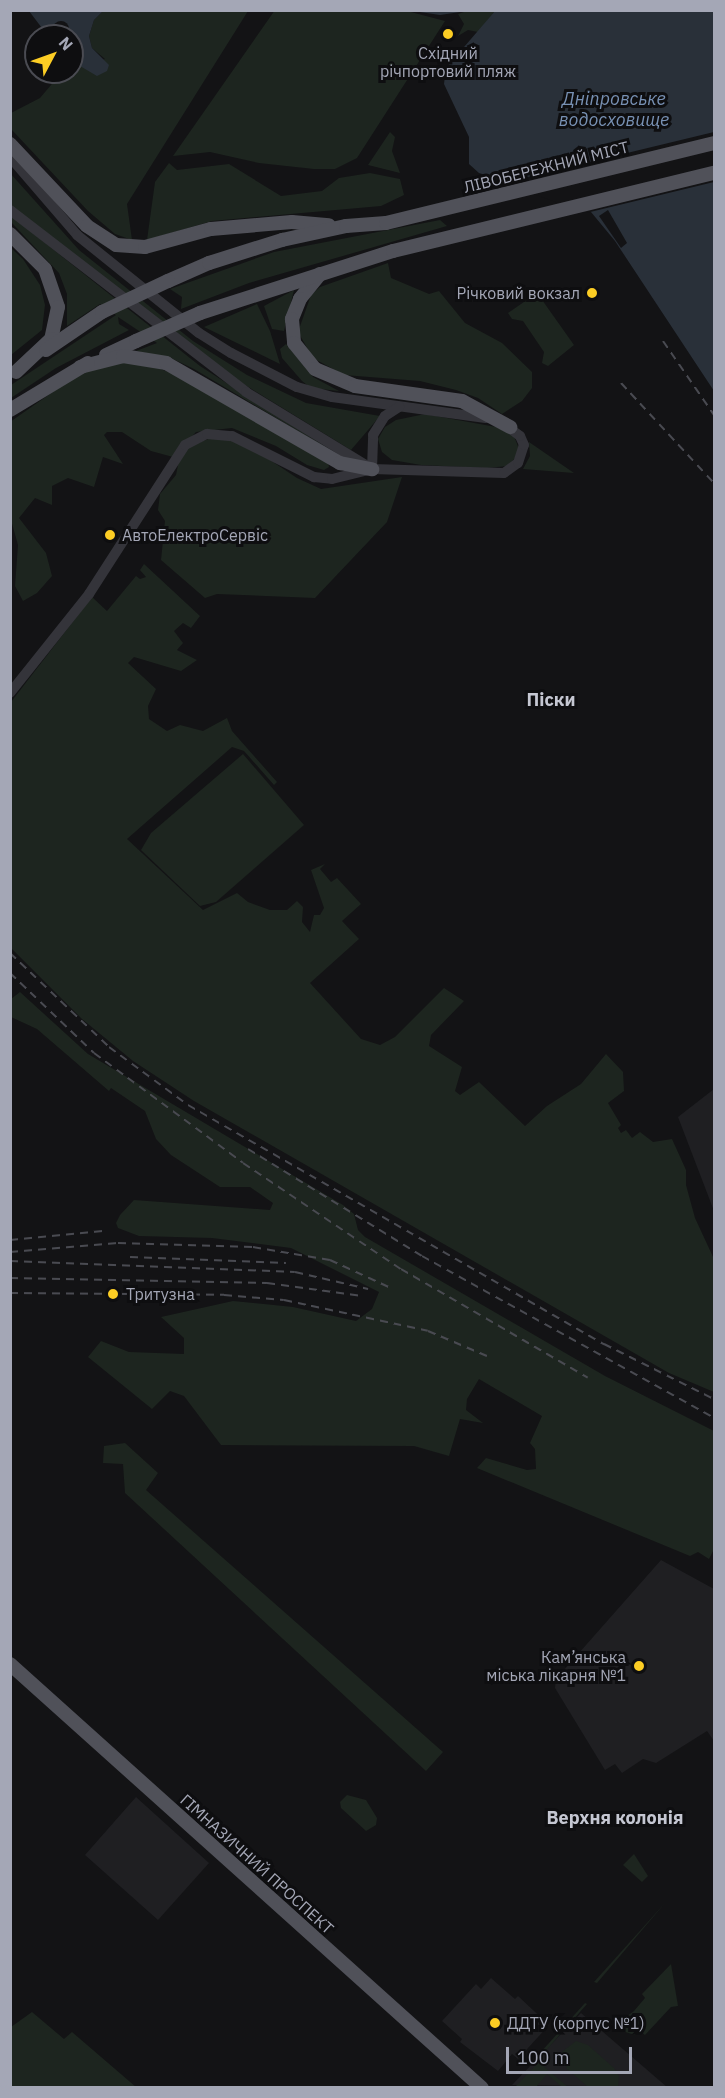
<!DOCTYPE html>
<meta charset="utf-8">
<style>
body{margin:0}
#map{position:relative;width:725px;height:2098px;overflow:hidden;background:#131315;font-family:"IBM Plex Sans",sans-serif}
div>[style]{position:absolute}
[style*='--x']{left:calc(var(--x)*1px);top:calc(var(--y)*1px);width:calc(var(--w)*1px);rotate:calc(var(--a)*1deg)}
.built>*{inset:0;background:#1f1f22}
.green>*{inset:0;background:#1d251f}
.water>*{inset:0;background:#293039}
.pier>*{inset:0;background:#131315}
.round{border-radius:50%}
.minor>*{height:10px;margin:-5px;padding:0 5px;transform-origin:5px;border-radius:5px;background:#34343a}
.major>*{height:14px;margin:-7px;padding:0 7px;transform-origin:7px;border-radius:7px;background:#505159}
.rail>*{height:2px;margin-top:-1px;transform-origin:0;background:repeating-linear-gradient(90deg,#494a51 0 8px,transparent 0 14px)}
.major-bridge>*{height:14px;margin:-7px;padding:0 7px;transform-origin:7px;border-radius:7px;background:#505159}
.dots>*{width:16px;height:16px;translate:-50% -50%;box-sizing:border-box;border:3px solid #0e0e10;border-radius:50%}
span{translate:-50% -50%;white-space:nowrap;text-align:center;line-height:1.15;-webkit-text-stroke:6px #0e0e10;paint-order:stroke}
.poi-label{font-size:16px;color:#a4a7b6}
.right{translate:-100% -50%;text-align:right}
.left{translate:0 -50%;text-align:left}
.street-label{font-size:16px;color:#a4a7b6}
.water-label{font-size:18px;color:#7891b4;font-style:italic}
.neighbourhood-label{font-size:18px;color:#c5c7d2;font-weight:700}
.frame{position:absolute;inset:0;border:12px solid #a4a7b6;pointer-events:none}
.north{position:absolute;left:24px;top:24px;width:60px;height:60px;box-sizing:border-box;background:#0e0e10;border:2px solid #4a4b52;border-radius:50%;rotate:49deg;font-size:16px;font-weight:700;line-height:24px;text-align:center;color:#a4a7b6}
.north::after{content:'';display:block;margin:auto;width:21px;height:27px;background:#fccd24;clip-path:polygon(50% 0,100% 100%,50% 72%,0 100%)}
.scale{position:absolute;left:506px;top:2047px;width:126px;height:27px;box-sizing:border-box;border:3px solid #a4a7b6;border-top:0;padding-left:8px;font-size:18px;line-height:21px;white-space:nowrap;color:#a4a7b6;-webkit-text-stroke:4px #0e0e10;paint-order:stroke}
</style>
<div id="map">
<div class="built">
<div style="clip-path:polygon(714px 1089px,714px 1211px,678px 1117px)"></div>
<div style="clip-path:polygon(661px 1560px,714px 1589px,714px 1741px,707px 1731px,656px 1763px,643px 1759px,622px 1773px,615px 1764px,605px 1770px,555px 1688px,556px 1679px)"></div>
<div style="clip-path:polygon(136px 1797px,209px 1863px,158px 1920px,85px 1855px)"></div>
<div style="clip-path:polygon(491px 1978px,515px 1999px,518px 1996px,549px 2025px,518px 2059px,512px 2054px,498px 2071px,460px 2042px,462px 2039px,442px 2021px,476px 1984px,481px 1989px)"></div>
<div style="clip-path:polygon(581px 2013px,667px 2087px,512px 2085px)"></div>
</div>
<div class="green">
<div style="clip-path:polygon(275px 10px,407px 11px,445px 21px,357px 158px,335px 169px,314px 169px,259px 163px,210px 152px,173px 156px)"></div>
<div style="clip-path:polygon(103px 11px,248px 11px,127px 204px,132px 240px,115px 234px,88px 211px,11px 129px,11px 113px,40px 98px,62px 72px,72px 72px,72px 58px,80px 66px,105px 59px,92px 48px,89px 36px,94px 20px)"></div>
<div style="clip-path:polygon(467px 11px,495px 11px,478px 32px,468px 30px,458px 36px,464px 24px,458px 14px)"></div>
<div style="clip-path:polygon(390px 132px,395px 137px,392px 151px,400px 173px,368px 165px)"></div>
<div style="clip-path:polygon(169px 163px,177px 170px,229px 164px,281px 196px,322px 191px,339px 178px,370px 173px,400px 179px,404px 195px,381px 206px,212px 221px,147px 240px,155px 182px)"></div>
<div style="clip-path:polygon(10px 173px,79px 250px,193px 341px,247px 375px,306px 403px,380px 416px,351px 450px,232px 377px,11px 206px)"></div>
<div style="clip-path:polygon(11px 216px,200px 366px,340px 456px,194px 369px,171px 358px,136px 351px,157px 343px,118px 317px,119px 324px,129px 330px,56px 368px,11px 398px,11px 385px,116px 315px,100px 304px,67px 326px,67px 294px,59px 273px,11px 222px)"></div>
<div style="clip-path:polygon(440px 220px,447px 226px,249px 283px,181px 309px,182px 297px,170px 289px,274px 252px)"></div>
<div style="clip-path:polygon(11px 248px,23px 259px,40px 285px,45px 305px,42px 330px,11px 355px)"></div>
<div style="clip-path:polygon(388px 263px,391px 278px,429px 294px,439px 291px,465px 323px,502px 343px,532px 372px,532px 388px,522px 401px,502px 414px,478px 398px,456px 390px,420px 381px,344px 375px,313px 358px,298px 332px,311px 295px,320px 287px)"></div>
<div style="clip-path:polygon(294px 290px,284px 331px,272px 329px,264px 306px)"></div>
<div style="clip-path:polygon(534px 295px,540px 297px,574px 345px,548px 366px,542px 363px,544px 352px,523px 321px,512px 319px,508px 313px)"></div>
<div style="clip-path:polygon(257px 304px,270px 331px,280px 364px,204px 327px)"></div>
<div style="clip-path:polygon(286px 344px,313px 377px,339px 391px,311px 388px,302px 381px,282px 358px,280px 349px)"></div>
<div style="clip-path:polygon(130px 362px,156px 367px,183px 378px,328px 463px,329px 467px,324px 470px,307px 465px,276px 446px,232px 428px,196px 432px,173px 457px,151px 451px,122px 432px,107px 432px,104px 435px,123px 464px,103px 457px,94px 487px,68px 478px,52px 486px,52px 505px,35px 498px,19px 518px,46px 553px,52px 576px,37px 593px,23px 601px,15px 586px,18px 545px,11px 520px,10px 422px,67px 382px,102px 364px)"></div>
<div style="clip-path:polygon(425px 414px,496px 427px,514px 436px,519px 449px,515px 458px,508px 466px,487px 468px,421px 465px,392px 460px,382px 452px,378px 439px,385px 427px,396px 420px)"></div>
<div style="clip-path:polygon(211px 438px,229px 439px,252px 448px,297px 478px,321px 489px,402px 477px,387px 522px,315px 598px,217px 594px,205px 598px,161px 560px,165px 521px,158px 510px,160px 494px,176px 475px,179px 460px,190px 446px)"></div>
<div style="clip-path:polygon(529px 442px,574px 473px,523px 469px,530px 456px)"></div>
<div style="clip-path:polygon(144px 564px,200px 616px,191px 628px,183px 623px,174px 631px,183px 643px,177px 650px,197px 660px,181px 671px,134px 657px,128px 663px,156px 689px,148px 706px,149px 719px,167px 731px,180px 725px,203px 731px,227px 718px,232px 731px,277px 782px,274px 785px,244px 751px,232px 747px,127px 839px,203px 910px,237px 893px,248px 902px,270px 910px,287px 910px,297px 901px,303px 907px,302px 922px,310px 932px,314px 915px,320px 915px,324px 908px,311px 870px,325px 864px,320px 869px,331px 882px,337px 878px,361px 904px,342px 921px,359px 939px,310px 983px,361px 1039px,380px 1045px,395px 1037px,444px 988px,464px 1001px,431px 1035px,429px 1046px,462px 1067px,455px 1091px,460px 1095px,479px 1082px,525px 1126px,547px 1106px,581px 1084px,606px 1054px,623px 1072px,624px 1091px,608px 1103px,621px 1125px,618px 1128px,621px 1133px,626px 1130px,632px 1138px,640px 1132px,653px 1142px,672px 1139px,686px 1170px,686px 1185px,695px 1218px,714px 1259px,714px 1392px,669px 1373px,194px 1101px,133px 1061px,82px 1019px,11px 948px,11px 702px,92px 597px,107px 611px,136px 576px,140px 579px,146px 577px,140px 570px)"></div>
<div style="clip-path:polygon(243px 754px,304px 825px,216px 902px,200px 906px,141px 850px,151px 833px)"></div>
<div style="clip-path:polygon(20px 992px,88px 1054px,343px 1205px,354px 1214px,358px 1230px,365px 1237px,605px 1376px,714px 1431px,714px 1549px,709px 1559px,698px 1552px,690px 1556px,477px 1468px,486px 1458px,527px 1470px,536px 1469px,535px 1449px,530px 1443px,542px 1416px,479px 1379px,467px 1399px,466px 1410px,483px 1423px,460px 1419px,449px 1456px,414px 1446px,221px 1445px,184px 1396px,170px 1391px,152px 1409px,88px 1357px,101px 1341px,129px 1352px,184px 1354px,184px 1338px,161px 1317px,233px 1301px,293px 1307px,356px 1321px,372px 1309px,379px 1292px,291px 1248px,212px 1238px,139px 1236px,118px 1228px,116px 1223px,120px 1215px,134px 1200px,270px 1210px,273px 1203px,250px 1187px,220px 1187px,171px 1155px,156px 1139px,145px 1111px,111px 1088px,109px 1091px,37px 1029px,11px 1017px,11px 999px)"></div>
<div style="clip-path:polygon(125px 1443px,158px 1473px,146px 1490px,443px 1752px,426px 1771px,125px 1493px,123px 1464px,103px 1463px,104px 1446px)"></div>
<div style="clip-path:polygon(347px 1795px,366px 1800px,377px 1818px,376px 1825px,366px 1831px,341px 1808px,340px 1802px)"></div>
<div style="clip-path:polygon(634px 1854px,648px 1876px,642px 1882px,623px 1865px)"></div>
<div style="clip-path:polygon(665px 1903px,597px 1983px,594px 1982px)"></div>
<div style="clip-path:polygon(671px 1964px,678px 2006px,671px 2007px,645px 2035px,639px 2030px,635px 2035px,622px 2031px,619px 2022px,634px 2011px,645px 1998px,642px 1994px)"></div>
<div style="clip-path:polygon(585px 2003px,587px 2004px,542px 2055px,540px 2053px)"></div>
<div style="clip-path:polygon(32px 2012px,64px 2039px,72px 2032px,136px 2087px,11px 2087px,11px 2027px)"></div>
<div style="clip-path:polygon(576px 2041px,588px 2045px,614px 2068px,619px 2076px,618px 2087px,588px 2087px,567px 2069px,562px 2052px)"></div>
<div style="clip-path:polygon(539px 2062px,549px 2071px,568px 2087px,562px 2087px,547px 2074px,536px 2087px,515px 2087px)"></div>
</div>
<div class="water">
<div style="clip-path:polygon(29px 11px,103px 11px,94px 20px,89px 36px,92px 48px,109px 65px,107px 71px,97px 76px,80px 66px,72px 58px,72px 36px,48px 36px)"></div>
<div style="clip-path:polygon(413px 11px,467px 11px,440px 15px)"></div>
<div style="clip-path:polygon(495px 11px,714px 11px,714px 391px,615px 241px,591px 212px,577px 204px,479px 173px,469px 164px,469px 137px,444px 84px,446px 68px)"></div>
</div>
<div class="pier">
<div class="round" style="left:53px;top:21px;width:16px;height:16px"></div>
<div style="clip-path:polygon(714px 132px,714px 182px,586px 213px,503px 183px)"></div>
<div style="clip-path:polygon(608px 210px,627px 243px,621px 248px,599px 216px)"></div>
</div>
<div class="minor">
<div style="--x:10;--y:157;--w:103;--a:49.3"></div>
<div style="--x:77;--y:235;--w:156;--a:38.8"></div>
<div style="--x:199;--y:333;--w:38;--a:32"></div>
<div style="--x:231;--y:353;--w:74;--a:27.3"></div>
<div style="--x:297;--y:387;--w:36;--a:16"></div>
<div style="--x:332;--y:397;--w:155;--a:7.8"></div>
<div style="--x:10;--y:210;--w:298;--a:37.6"></div>
<div style="--x:246;--y:392;--w:148;--a:31.4"></div>
<div style="--x:372;--y:469;--w:132;--a:1.7"></div>
<div style="--x:504;--y:473;--w:17;--a:-36"></div>
<div style="--x:518;--y:463;--w:19;--a:-72"></div>
<div style="--x:524;--y:445;--w:10;--a:-114"></div>
<div style="--x:520;--y:436;--w:20;--a:-143"></div>
<div style="--x:10;--y:693;--w:127;--a:-51.4"></div>
<div style="--x:89;--y:594;--w:177;--a:-57.2"></div>
<div style="--x:185;--y:445;--w:25;--a:-27"></div>
<div style="--x:207;--y:434;--w:25;--a:5"></div>
<div style="--x:232;--y:436;--w:92;--a:26.6"></div>
<div style="--x:314;--y:477;--w:18;--a:6"></div>
<div style="--x:332;--y:479;--w:41;--a:-14"></div>
<div style="--x:372;--y:469;--w:34;--a:-88"></div>
<div style="--x:373;--y:435;--w:22;--a:-58"></div>
<div style="--x:385;--y:416;--w:17;--a:-33"></div>
</div>
<div class="major">
<div style="--x:10;--y:144;--w:112;--a:46.8"></div>
<div style="--x:87;--y:226;--w:35;--a:33"></div>
<div style="--x:116;--y:245;--w:29;--a:4"></div>
<div style="--x:145;--y:247;--w:68;--a:-15.3"></div>
<div style="--x:211;--y:229;--w:81;--a:-4.9"></div>
<div style="--x:292;--y:222;--w:37;--a:5"></div>
<div style="--x:10;--y:234;--w:49;--a:45"></div>
<div style="--x:45;--y:269;--w:40;--a:71.1"></div>
<div style="--x:58;--y:307;--w:33;--a:102"></div>
<div style="--x:51;--y:339;--w:48;--a:136.7"></div>
<div style="--x:320;--y:274;--w:32;--a:129"></div>
<div style="--x:300;--y:299;--w:22;--a:112"></div>
<div style="--x:292;--y:319;--w:24;--a:85"></div>
<div style="--x:294;--y:343;--w:33;--a:51"></div>
<div style="--x:315;--y:369;--w:43;--a:23"></div>
<div style="--x:355;--y:386;--w:108;--a:8"></div>
<div style="--x:462;--y:401;--w:55;--a:28.4"></div>
<div style="--x:168;--y:281;--w:45;--a:-23.7"></div>
<div style="--x:209;--y:263;--w:77;--a:-17.5"></div>
<div style="--x:282;--y:240;--w:66;--a:-12.3"></div>
<div style="--x:346;--y:226;--w:40;--a:-4.3"></div>
<div style="--x:386;--y:223;--w:338;--a:-13.7"></div>
<div style="--x:200;--y:313;--w:203;--a:-17.8"></div>
<div style="--x:393;--y:251;--w:330;--a:-13.7"></div>
<div style="--x:46;--y:350;--w:68;--a:-34.2"></div>
<div style="--x:106;--y:355;--w:33;--a:-25"></div>
<div style="--x:80;--y:367;--w:44;--a:-14.3"></div>
<div style="--x:123;--y:356;--w:44;--a:9.2"></div>
<div style="--x:166;--y:363;--w:201;--a:29.9"></div>
<div style="--x:340;--y:463;--w:33;--a:11"></div>
<div style="--x:10;--y:410;--w:91;--a:-31.1"></div>
<div style="--x:10;--y:1664;--w:634;--a:41.93"></div>
</div>
<div class="rail">
<div style="--x:663;--y:341;--w:90;--a:55.4"></div>
<div style="--x:621;--y:383;--w:137;--a:47.1"></div>
<div style="--x:10;--y:953;--w:137;--a:43.5"></div>
<div style="--x:109;--y:1047;--w:98;--a:36.3"></div>
<div style="--x:188;--y:1105;--w:480;--a:29.9"></div>
<div style="--x:604;--y:1344;--w:123;--a:26.6"></div>
<div style="--x:10;--y:973;--w:116;--a:43.6"></div>
<div style="--x:94;--y:1053;--w:185;--a:36.4"></div>
<div style="--x:243;--y:1163;--w:190;--a:33.9"></div>
<div style="--x:401;--y:1269;--w:216;--a:30.2"></div>
<div style="--x:248;--y:1149;--w:204;--a:31.6"></div>
<div style="--x:422;--y:1256;--w:334;--a:29"></div>
<div style="--x:10;--y:1240;--w:93;--a:-5.5"></div>
<div style="--x:10;--y:1252;--w:108;--a:-4.8"></div>
<div style="--x:118;--y:1243;--w:135;--a:1.7"></div>
<div style="--x:253;--y:1247;--w:78;--a:9.6"></div>
<div style="--x:330;--y:1260;--w:67;--a:24.7"></div>
<div style="--x:130;--y:1257;--w:156;--a:2.2"></div>
<div style="--x:10;--y:1261;--w:285;--a:2.2"></div>
<div style="--x:295;--y:1272;--w:75;--a:13.1"></div>
<div style="--x:10;--y:1278;--w:257;--a:1.1"></div>
<div style="--x:267;--y:1283;--w:96;--a:7.8"></div>
<div style="--x:10;--y:1293;--w:214;--a:0.5"></div>
<div style="--x:224;--y:1295;--w:60;--a:4.8"></div>
<div style="--x:284;--y:1300;--w:147;--a:12.1"></div>
<div style="--x:428;--y:1331;--w:64;--a:23"></div>
</div>
<div class="major-bridge">
<div style="--x:102;--y:312;--w:73;--a:-25.2"></div>
<div style="--x:136;--y:341;--w:70;--a:-23.6"></div>
</div>
<div class="dots">
<div style="left:448px;top:34px;background:#fccd24"></div>
<div style="left:592px;top:293px;background:#fccd24"></div>
<div style="left:110px;top:535px;background:#fccd24"></div>
<div style="left:113px;top:1294px;background:#fccd24"></div>
<div style="left:639px;top:1666px;background:#fccd24"></div>
<div style="left:495px;top:2023px;background:#fccd24"></div>
</div>
<div class="poi-label">
<span style="left:448px;top:62px">Східний<br>річпортовий пляж</span>
<span class="right" style="left:580px;top:293px">Річковий вокзал</span>
<span class="left" style="left:122px;top:535px">АвтоЕлектроСервіс</span>
<span class="left" style="left:126px;top:1294px">Тритузна</span>
<span class="right" style="left:626px;top:1666px">Кам’янська<br>міська лікарня №1</span>
<span class="left" style="left:507px;top:2023px">ДДТУ (корпус №1)</span>
</div>
<div class="street-label">
<span style="left:546px;top:167px;rotate:-14deg">ЛІВОБЕРЕЖНИЙ МІСТ</span>
<span style="left:257px;top:1864px;rotate:42deg">ГІМНАЗИЧНИЙ ПРОСПЕКТ</span>
</div>
<div class="water-label">
<span style="left:614px;top:110px">Дніпровське<br>водосховище</span>
</div>
<div class="neighbourhood-label">
<span style="left:551px;top:700px">Піски</span>
<span style="left:615px;top:1818px">Верхня колонія</span>
</div>
<div class="frame"></div>
<div class="north">N</div>
<div class="scale">100 m</div>
</div>
